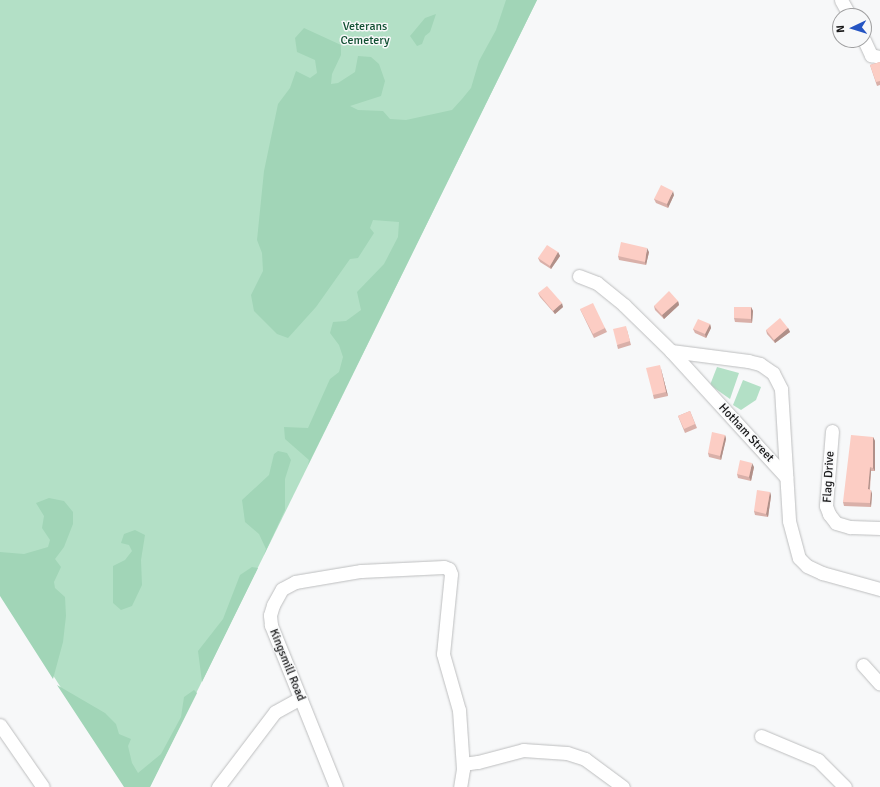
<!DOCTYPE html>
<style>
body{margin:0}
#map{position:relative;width:880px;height:787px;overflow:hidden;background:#f7f8f9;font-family:Signika,sans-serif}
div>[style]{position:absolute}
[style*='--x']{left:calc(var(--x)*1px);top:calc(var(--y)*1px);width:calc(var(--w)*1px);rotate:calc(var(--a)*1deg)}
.green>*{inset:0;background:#b3e0c6}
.forest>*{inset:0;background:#a1d5b7}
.roads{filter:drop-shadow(0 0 1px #bdbebf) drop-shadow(0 0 1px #bdbebf)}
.minor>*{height:13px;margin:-6.5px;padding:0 6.5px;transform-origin:6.5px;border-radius:6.5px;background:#fff}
.wall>*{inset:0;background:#d9b0a9}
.shaded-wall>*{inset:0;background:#b09089}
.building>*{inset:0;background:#fccdc4}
span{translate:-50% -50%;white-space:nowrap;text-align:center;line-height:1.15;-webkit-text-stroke:3px #f7f8f9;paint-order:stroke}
.park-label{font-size:12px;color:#104f32}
.street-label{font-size:12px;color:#181819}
.north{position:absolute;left:832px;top:8px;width:40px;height:40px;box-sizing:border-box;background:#f7f8f9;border:1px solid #9e9e9f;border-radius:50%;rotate:266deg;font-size:11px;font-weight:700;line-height:16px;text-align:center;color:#181819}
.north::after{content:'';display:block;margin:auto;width:14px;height:18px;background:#2555c3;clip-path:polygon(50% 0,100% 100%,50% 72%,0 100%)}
</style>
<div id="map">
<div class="green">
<div style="clip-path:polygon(0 0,537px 0,150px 787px,125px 787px,0 593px)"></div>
<div style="clip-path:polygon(717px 367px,739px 373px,730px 399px,710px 385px)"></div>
<div style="clip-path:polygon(743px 380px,761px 387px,756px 400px,741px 410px,733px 405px)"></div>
</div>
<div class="forest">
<div style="clip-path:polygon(506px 0,537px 0,308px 465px,309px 460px,285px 439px,284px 427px,308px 428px,330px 379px,339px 372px,343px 357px,339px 345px,330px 333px,333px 322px,346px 321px,361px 310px,357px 292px,384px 264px,398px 237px,399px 222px,373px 220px,370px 228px,374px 233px,358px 258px,350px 259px,316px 307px,288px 338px,277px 334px,254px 311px,251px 295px,263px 271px,262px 253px,257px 240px,264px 171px,278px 104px,290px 88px,296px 71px,310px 78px,317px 73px,315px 60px,297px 52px,295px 38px,304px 28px,341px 45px,341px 55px,332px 74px,331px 84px,338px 83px,355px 72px,358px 56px,371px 57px,379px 64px,385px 81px,381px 96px,350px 106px,358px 110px,383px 111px,390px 119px,406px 120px,452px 110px,462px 99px,471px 88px,479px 61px,496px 30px)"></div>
<div style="clip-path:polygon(436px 14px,430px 32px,425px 36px,422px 44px,417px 46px,410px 36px,425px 18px)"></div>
<div style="clip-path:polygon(278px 451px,287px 453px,291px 460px,285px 479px,285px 510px,263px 557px,266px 549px,259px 534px,245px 522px,242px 500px,269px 475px,274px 454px)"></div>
<div style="clip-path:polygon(49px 498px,64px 501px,73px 512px,73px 524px,64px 547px,55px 559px,61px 567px,54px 582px,55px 588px,65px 597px,66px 616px,63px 642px,53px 679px,0 596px,0 552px,24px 554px,48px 547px,50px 540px,42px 528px,44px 516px,36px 503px)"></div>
<div style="clip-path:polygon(135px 530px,145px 535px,141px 560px,142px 585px,132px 606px,121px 610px,113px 603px,113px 566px,125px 560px,132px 551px,129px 545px,121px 543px,124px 534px)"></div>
<div style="clip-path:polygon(252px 567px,258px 568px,202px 682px,198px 651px,223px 619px,240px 575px)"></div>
<div style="clip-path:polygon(57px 685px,105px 713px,116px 724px,119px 734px,131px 739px,128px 746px,132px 763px,138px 773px,161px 754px,181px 717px,184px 697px,194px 690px,197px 693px,150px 787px,124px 787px)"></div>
</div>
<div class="roads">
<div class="minor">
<div style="--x:841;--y:0;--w:18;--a:61"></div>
<div style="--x:864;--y:40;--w:17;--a:65"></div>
<div style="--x:871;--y:55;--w:9;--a:13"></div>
<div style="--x:579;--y:276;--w:19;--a:21"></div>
<div style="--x:597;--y:283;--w:35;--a:39"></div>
<div style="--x:624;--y:305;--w:66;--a:44.4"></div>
<div style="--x:671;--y:351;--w:171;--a:47.6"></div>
<div style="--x:671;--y:351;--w:78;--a:7.4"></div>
<div style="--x:748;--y:361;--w:12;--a:14"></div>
<div style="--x:760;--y:364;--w:16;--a:35"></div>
<div style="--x:773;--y:373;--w:18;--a:63"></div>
<div style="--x:781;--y:389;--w:132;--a:86.5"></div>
<div style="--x:789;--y:521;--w:38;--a:75"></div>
<div style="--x:799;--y:558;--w:11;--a:45"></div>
<div style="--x:807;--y:566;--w:17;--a:25"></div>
<div style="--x:822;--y:573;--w:60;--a:15.4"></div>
<div style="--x:832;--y:431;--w:75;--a:94.6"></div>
<div style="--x:826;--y:506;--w:9;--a:69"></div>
<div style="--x:829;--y:514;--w:11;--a:52"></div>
<div style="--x:836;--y:523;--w:15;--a:16"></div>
<div style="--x:850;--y:527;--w:30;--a:2"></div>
<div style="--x:863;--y:665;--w:25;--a:48"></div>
<div style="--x:0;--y:725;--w:75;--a:55.3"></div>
<div style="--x:761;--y:736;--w:62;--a:22.8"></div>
<div style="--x:818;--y:760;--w:38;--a:45"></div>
<div style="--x:463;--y:764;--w:15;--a:-8"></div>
<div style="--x:478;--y:762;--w:47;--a:-14.9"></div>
<div style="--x:523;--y:750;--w:44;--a:3.9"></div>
<div style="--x:567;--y:753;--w:19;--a:18"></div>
<div style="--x:585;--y:759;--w:47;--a:36.4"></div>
<div style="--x:218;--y:787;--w:94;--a:-52.8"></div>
<div style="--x:275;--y:712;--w:29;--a:-29"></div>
<div style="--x:336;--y:787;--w:175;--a:-111.9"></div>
<div style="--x:271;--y:625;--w:10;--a:-96"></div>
<div style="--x:270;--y:615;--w:10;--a:-73"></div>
<div style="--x:273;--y:605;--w:18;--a:-61"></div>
<div style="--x:282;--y:589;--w:15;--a:-28"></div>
<div style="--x:295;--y:582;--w:67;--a:-9.5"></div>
<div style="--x:361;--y:571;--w:83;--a:-2.8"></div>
<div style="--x:444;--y:567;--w:5;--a:22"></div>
<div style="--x:449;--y:569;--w:5;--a:68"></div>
<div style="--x:451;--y:574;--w:80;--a:95.7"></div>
<div style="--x:443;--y:654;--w:58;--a:74.1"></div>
<div style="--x:459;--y:710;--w:59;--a:86.1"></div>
<div style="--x:463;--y:769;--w:18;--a:99"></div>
</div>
</div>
<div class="wall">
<div style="clip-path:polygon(880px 62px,880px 85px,877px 86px,870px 65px)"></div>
<div style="clip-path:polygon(674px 195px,668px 208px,656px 203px,654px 199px)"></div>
<div style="clip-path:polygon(558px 252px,560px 256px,551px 269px,540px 262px,538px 258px)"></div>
<div style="clip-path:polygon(649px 252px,646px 265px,619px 260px,618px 256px)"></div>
<div style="clip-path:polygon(538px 293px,563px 307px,555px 314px,540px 297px)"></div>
<div style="clip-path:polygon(678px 301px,679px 305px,664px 319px,655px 310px,654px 306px)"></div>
<div style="clip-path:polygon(751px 307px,753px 311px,752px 323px,735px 322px,734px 318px)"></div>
<div style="clip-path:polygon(580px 309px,605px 328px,607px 332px,594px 338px)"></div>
<div style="clip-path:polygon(710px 324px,711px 328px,706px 338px,695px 333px,693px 329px)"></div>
<div style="clip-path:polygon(788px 328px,790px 332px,775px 343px,767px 334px,766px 330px)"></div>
<div style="clip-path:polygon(627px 330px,631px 345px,618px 349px,617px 345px)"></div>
<div style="clip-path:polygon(661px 369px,668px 396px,654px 399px,653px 395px)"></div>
<div style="clip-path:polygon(690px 411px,697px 428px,685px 433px,678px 416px)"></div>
<div style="clip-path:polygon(725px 435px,726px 439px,721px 460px,709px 457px,708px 453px)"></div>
<div style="clip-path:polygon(873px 437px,875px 441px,875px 471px,871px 471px,870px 490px,872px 494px,871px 507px,844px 506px,843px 502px)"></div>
<div style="clip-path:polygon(754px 467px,751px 481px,738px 478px,737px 474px)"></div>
<div style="clip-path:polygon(770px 492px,771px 496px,768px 517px,755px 515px,754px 511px)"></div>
</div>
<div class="shaded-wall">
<div style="clip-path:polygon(673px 191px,674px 195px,668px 208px,667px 204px)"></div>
<div style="clip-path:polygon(647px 248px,649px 252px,646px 265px,645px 262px)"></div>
<div style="clip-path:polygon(558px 252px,560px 256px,551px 269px,550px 266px)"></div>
<div style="clip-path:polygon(678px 301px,679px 305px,664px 319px,662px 315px)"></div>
<div style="clip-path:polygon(562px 303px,563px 307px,555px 314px,553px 311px)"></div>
<div style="clip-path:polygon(751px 307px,753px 311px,752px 323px,751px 319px)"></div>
<div style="clip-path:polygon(710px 324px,711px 328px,706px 338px,705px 334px)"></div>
<div style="clip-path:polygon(788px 328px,790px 332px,775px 343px,774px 340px)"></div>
<div style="clip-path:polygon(660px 365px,661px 369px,668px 396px,666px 392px)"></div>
<div style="clip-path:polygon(725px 435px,726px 439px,721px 460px,720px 456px)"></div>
<div style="clip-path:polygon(873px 437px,875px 441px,875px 471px,873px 468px)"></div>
<div style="clip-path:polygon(752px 463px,754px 467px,751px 481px,749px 477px)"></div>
<div style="clip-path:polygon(870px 467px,871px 471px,869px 493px,868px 489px)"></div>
<div style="clip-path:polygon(871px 490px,872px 494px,871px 507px,870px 503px)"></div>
<div style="clip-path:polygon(770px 492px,771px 496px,768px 517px,766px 514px)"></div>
</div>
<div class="building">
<div style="clip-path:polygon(880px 62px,880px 81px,876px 82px,870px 65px)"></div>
<div style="clip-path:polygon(661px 185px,673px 191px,667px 204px,654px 199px)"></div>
<div style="clip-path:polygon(621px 242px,647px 248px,645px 262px,618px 256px)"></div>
<div style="clip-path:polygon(547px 245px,558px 252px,550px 266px,538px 258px)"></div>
<div style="clip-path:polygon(547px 286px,562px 303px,553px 311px,538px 293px)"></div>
<div style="clip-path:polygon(669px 291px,678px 301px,662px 315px,654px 306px)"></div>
<div style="clip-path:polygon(593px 303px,605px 328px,593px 334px,580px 309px)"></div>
<div style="clip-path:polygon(734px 307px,751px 307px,751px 319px,734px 318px)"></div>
<div style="clip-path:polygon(780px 318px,788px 328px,774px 340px,766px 330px)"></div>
<div style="clip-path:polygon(698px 319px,710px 324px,705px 334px,693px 329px)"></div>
<div style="clip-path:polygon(626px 326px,630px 341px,617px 345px,613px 329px)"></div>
<div style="clip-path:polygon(660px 365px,666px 392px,653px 395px,646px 368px)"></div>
<div style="clip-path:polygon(690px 411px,695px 424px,684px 429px,678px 416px)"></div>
<div style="clip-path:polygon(712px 432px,725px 435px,720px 456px,708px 453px)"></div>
<div style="clip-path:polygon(851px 435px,873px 437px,873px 468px,870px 467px,868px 489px,871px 490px,870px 503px,843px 502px)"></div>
<div style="clip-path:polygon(740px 460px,752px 463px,749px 477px,737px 474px)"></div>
<div style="clip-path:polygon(757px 490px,770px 492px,766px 514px,754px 511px)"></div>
</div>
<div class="park-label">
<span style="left:365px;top:34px">Veterans<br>Cemetery</span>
</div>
<div class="street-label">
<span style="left:746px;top:433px;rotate:47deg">Hotham Street</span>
<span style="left:829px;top:477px;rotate:-87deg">Flag Drive</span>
<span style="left:287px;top:665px;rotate:68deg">Kingsmill Road</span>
</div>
<div class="north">N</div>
</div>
